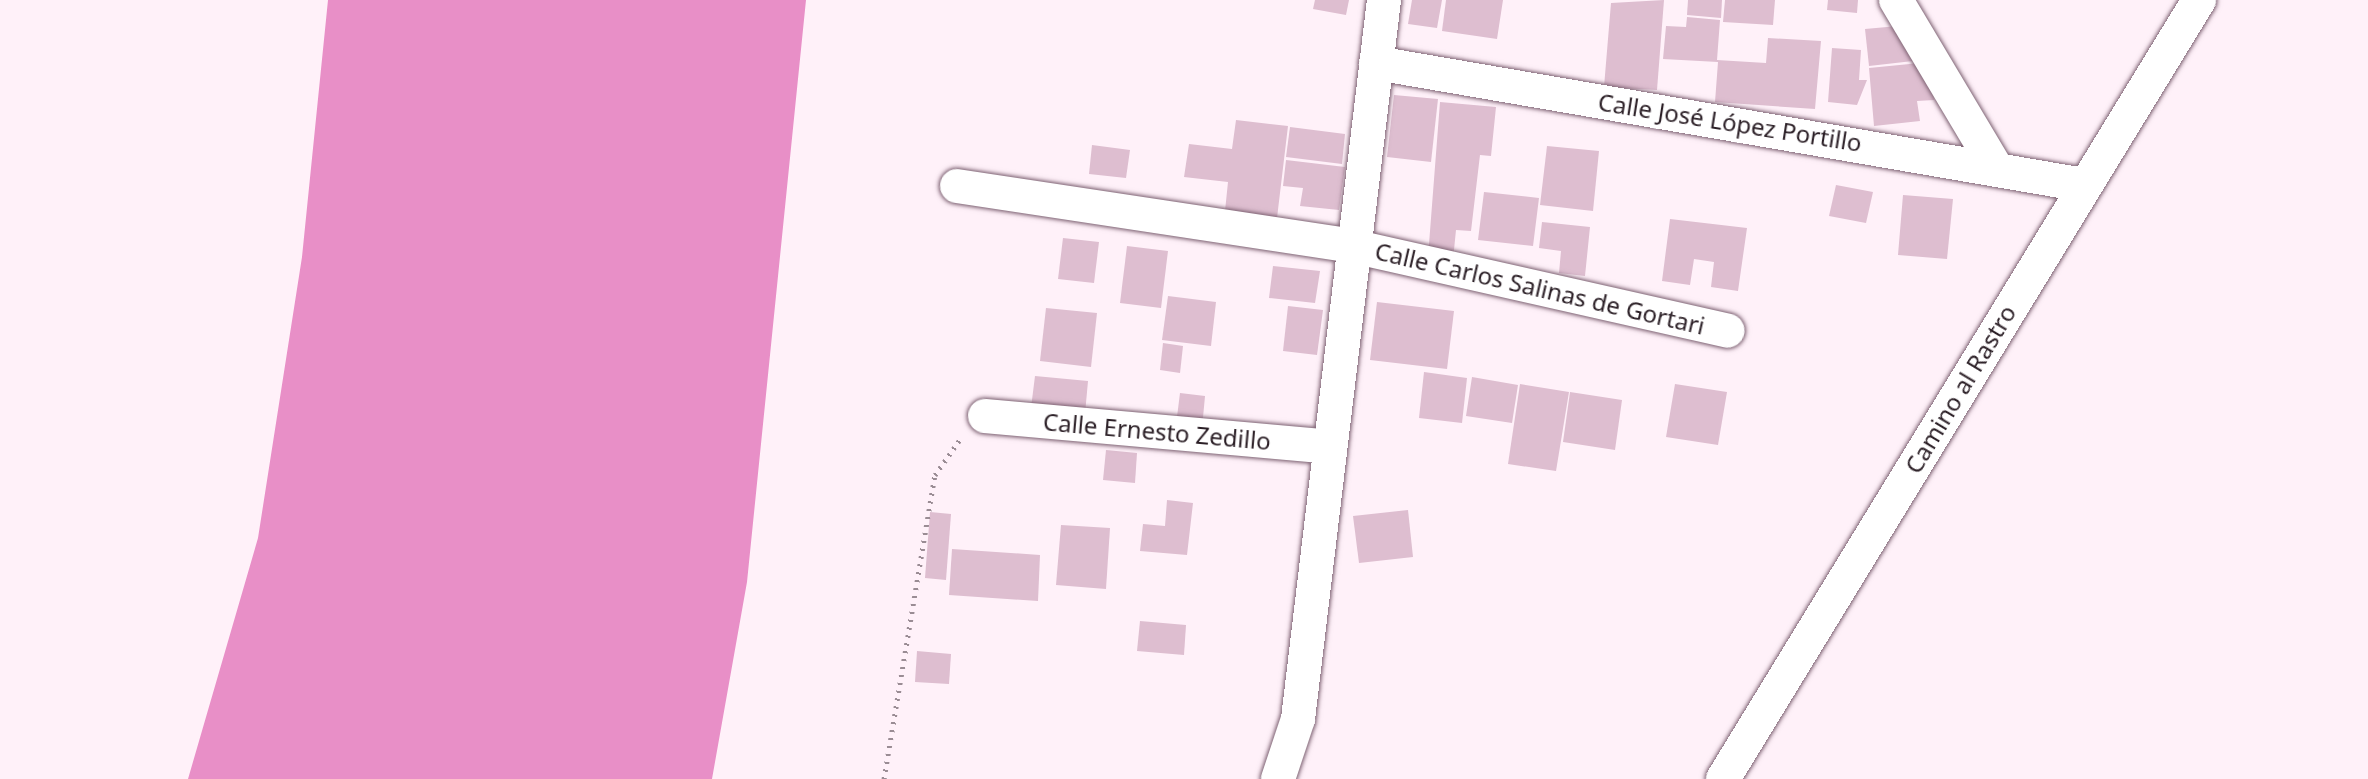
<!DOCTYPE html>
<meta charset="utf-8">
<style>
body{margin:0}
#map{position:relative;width:2368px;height:779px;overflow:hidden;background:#fff1f9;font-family:"Noto Sans",sans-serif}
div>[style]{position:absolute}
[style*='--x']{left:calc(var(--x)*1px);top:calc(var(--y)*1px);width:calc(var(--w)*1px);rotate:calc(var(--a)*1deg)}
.water>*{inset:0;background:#e88fc7}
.building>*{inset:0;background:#debed0}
.path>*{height:5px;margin-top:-2.5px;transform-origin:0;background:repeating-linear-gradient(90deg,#9a8c94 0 2px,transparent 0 8px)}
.roads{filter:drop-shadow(0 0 2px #7e6273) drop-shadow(0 0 2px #7e6273)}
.street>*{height:34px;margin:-17px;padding:0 17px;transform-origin:17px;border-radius:17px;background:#fff}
span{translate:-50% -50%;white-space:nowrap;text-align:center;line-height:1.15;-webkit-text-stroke:8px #fff;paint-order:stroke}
.street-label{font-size:24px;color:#2b1f26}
</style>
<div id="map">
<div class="water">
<div style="clip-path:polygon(328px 0,806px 0,747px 582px,712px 779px,188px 779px,258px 538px,302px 257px)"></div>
</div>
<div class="building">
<div style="clip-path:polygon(1315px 0,1349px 0,1346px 15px,1313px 9px)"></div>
<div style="clip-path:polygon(1412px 0,1442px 0,1437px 28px,1408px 24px)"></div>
<div style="clip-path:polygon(1446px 0,1503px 0,1497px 39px,1442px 31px)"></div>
<div style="clip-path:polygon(1664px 0,1657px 90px,1604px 87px,1611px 3px)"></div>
<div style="clip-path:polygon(1688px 0,1722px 0,1721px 18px,1687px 15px)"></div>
<div style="clip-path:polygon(1725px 0,1775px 0,1773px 25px,1723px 22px)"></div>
<div style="clip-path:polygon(1828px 0,1858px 0,1857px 13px,1827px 10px)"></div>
<div style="clip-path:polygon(1687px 17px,1720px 20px,1717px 60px,1766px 63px,1768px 38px,1821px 41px,1815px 109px,1715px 102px,1718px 62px,1663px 59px,1666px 26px,1686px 27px)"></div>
<div style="clip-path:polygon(1909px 25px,1913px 61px,1869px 66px,1865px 29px)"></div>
<div style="clip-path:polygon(1832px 48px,1861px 50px,1859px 80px,1867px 80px,1857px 105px,1828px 102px)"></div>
<div style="clip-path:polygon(1930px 62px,1934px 100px,1917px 101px,1920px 121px,1874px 126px,1869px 68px)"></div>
<div style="clip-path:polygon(1394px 95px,1438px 99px,1431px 162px,1387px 157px)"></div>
<div style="clip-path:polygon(1440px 102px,1496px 107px,1491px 156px,1480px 155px,1471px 231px,1456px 230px,1453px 260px,1428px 257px)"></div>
<div style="clip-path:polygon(1236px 120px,1288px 126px,1277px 218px,1225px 211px,1228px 182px,1184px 177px,1189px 144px,1232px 149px)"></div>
<div style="clip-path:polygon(1290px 127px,1345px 134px,1342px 164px,1286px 157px)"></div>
<div style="clip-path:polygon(1092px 145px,1130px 150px,1126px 178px,1089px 174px)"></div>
<div style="clip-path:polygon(1547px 146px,1599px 151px,1593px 211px,1540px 205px)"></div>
<div style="clip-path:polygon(1286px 160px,1345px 167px,1339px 210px,1300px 206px,1303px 188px,1283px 186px)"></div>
<div style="clip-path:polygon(1836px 185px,1873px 192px,1866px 223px,1829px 216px)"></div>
<div style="clip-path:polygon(1484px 192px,1539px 198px,1533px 246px,1478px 240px)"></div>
<div style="clip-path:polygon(1903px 195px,1953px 199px,1947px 259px,1898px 255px)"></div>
<div style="clip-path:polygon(1670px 219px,1747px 228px,1738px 291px,1711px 287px,1714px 262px,1694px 259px,1690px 285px,1662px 281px)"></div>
<div style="clip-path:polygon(1542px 222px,1590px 227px,1585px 276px,1559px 273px,1561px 251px,1539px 248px)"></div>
<div style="clip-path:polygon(1063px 238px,1099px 242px,1094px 283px,1058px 279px)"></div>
<div style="clip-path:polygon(1127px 246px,1168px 251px,1161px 308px,1120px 303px)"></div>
<div style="clip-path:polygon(1273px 266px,1320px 271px,1315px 303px,1269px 298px)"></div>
<div style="clip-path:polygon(1168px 296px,1216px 302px,1211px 346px,1162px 340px)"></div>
<div style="clip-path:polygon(1377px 302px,1454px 311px,1447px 369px,1370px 360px)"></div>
<div style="clip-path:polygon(1288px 306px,1323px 310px,1317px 355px,1283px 351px)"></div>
<div style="clip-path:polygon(1046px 308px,1097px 313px,1091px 367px,1040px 361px)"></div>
<div style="clip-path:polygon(1163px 343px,1183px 346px,1180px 373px,1160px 370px)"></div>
<div style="clip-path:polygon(1424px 372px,1467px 378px,1462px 423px,1419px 418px)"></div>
<div style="clip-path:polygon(1035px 376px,1088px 381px,1085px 414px,1031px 408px)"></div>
<div style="clip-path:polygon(1472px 377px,1518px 385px,1512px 423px,1466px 416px)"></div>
<div style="clip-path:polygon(1520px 384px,1569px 392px,1556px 471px,1508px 464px)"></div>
<div style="clip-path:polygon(1675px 384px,1727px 392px,1718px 445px,1666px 437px)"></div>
<div style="clip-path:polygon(1570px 392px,1622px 400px,1615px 450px,1563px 442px)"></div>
<div style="clip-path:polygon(1180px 393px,1205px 396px,1202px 428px,1176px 425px)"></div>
<div style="clip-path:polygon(1106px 450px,1137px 453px,1135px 483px,1103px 480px)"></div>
<div style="clip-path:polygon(1167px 500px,1193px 503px,1187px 555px,1140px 551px,1143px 524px,1165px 526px)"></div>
<div style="clip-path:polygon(1408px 510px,1413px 557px,1359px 563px,1353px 516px)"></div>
<div style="clip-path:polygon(930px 512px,951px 514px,946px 580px,925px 578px)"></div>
<div style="clip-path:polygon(1061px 525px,1110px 528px,1106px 589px,1056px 585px)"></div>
<div style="clip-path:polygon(952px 549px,1040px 555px,1038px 601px,949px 595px)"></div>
<div style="clip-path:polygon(1140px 621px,1186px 625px,1184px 655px,1137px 651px)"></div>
<div style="clip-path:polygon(917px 651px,951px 654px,949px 684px,915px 682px)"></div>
</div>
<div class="path">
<div style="--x:884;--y:779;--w:308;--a:-80.5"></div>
<div style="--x:935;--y:475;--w:45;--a:-54.9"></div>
</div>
<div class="roads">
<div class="street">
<div style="--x:1896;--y:0;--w:193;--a:59.2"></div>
<div style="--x:1376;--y:63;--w:718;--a:9.78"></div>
<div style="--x:957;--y:186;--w:400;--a:8.6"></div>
<div style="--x:1352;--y:246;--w:385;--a:12.7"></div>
<div style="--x:985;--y:416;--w:346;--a:5.1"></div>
<div style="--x:1278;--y:779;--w:63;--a:-71.6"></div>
<div style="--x:1298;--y:719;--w:724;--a:-83.18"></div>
<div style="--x:1723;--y:779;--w:913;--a:-58.57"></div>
</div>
</div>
<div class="street-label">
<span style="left:1730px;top:122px;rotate:9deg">Calle José López Portillo</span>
<span style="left:1540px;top:288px;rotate:13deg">Calle Carlos Salinas de Gortari</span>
<span style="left:1960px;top:389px;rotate:-59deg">Camino al Rastro</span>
<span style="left:1157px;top:431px;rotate:5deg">Calle Ernesto Zedillo</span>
</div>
</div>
